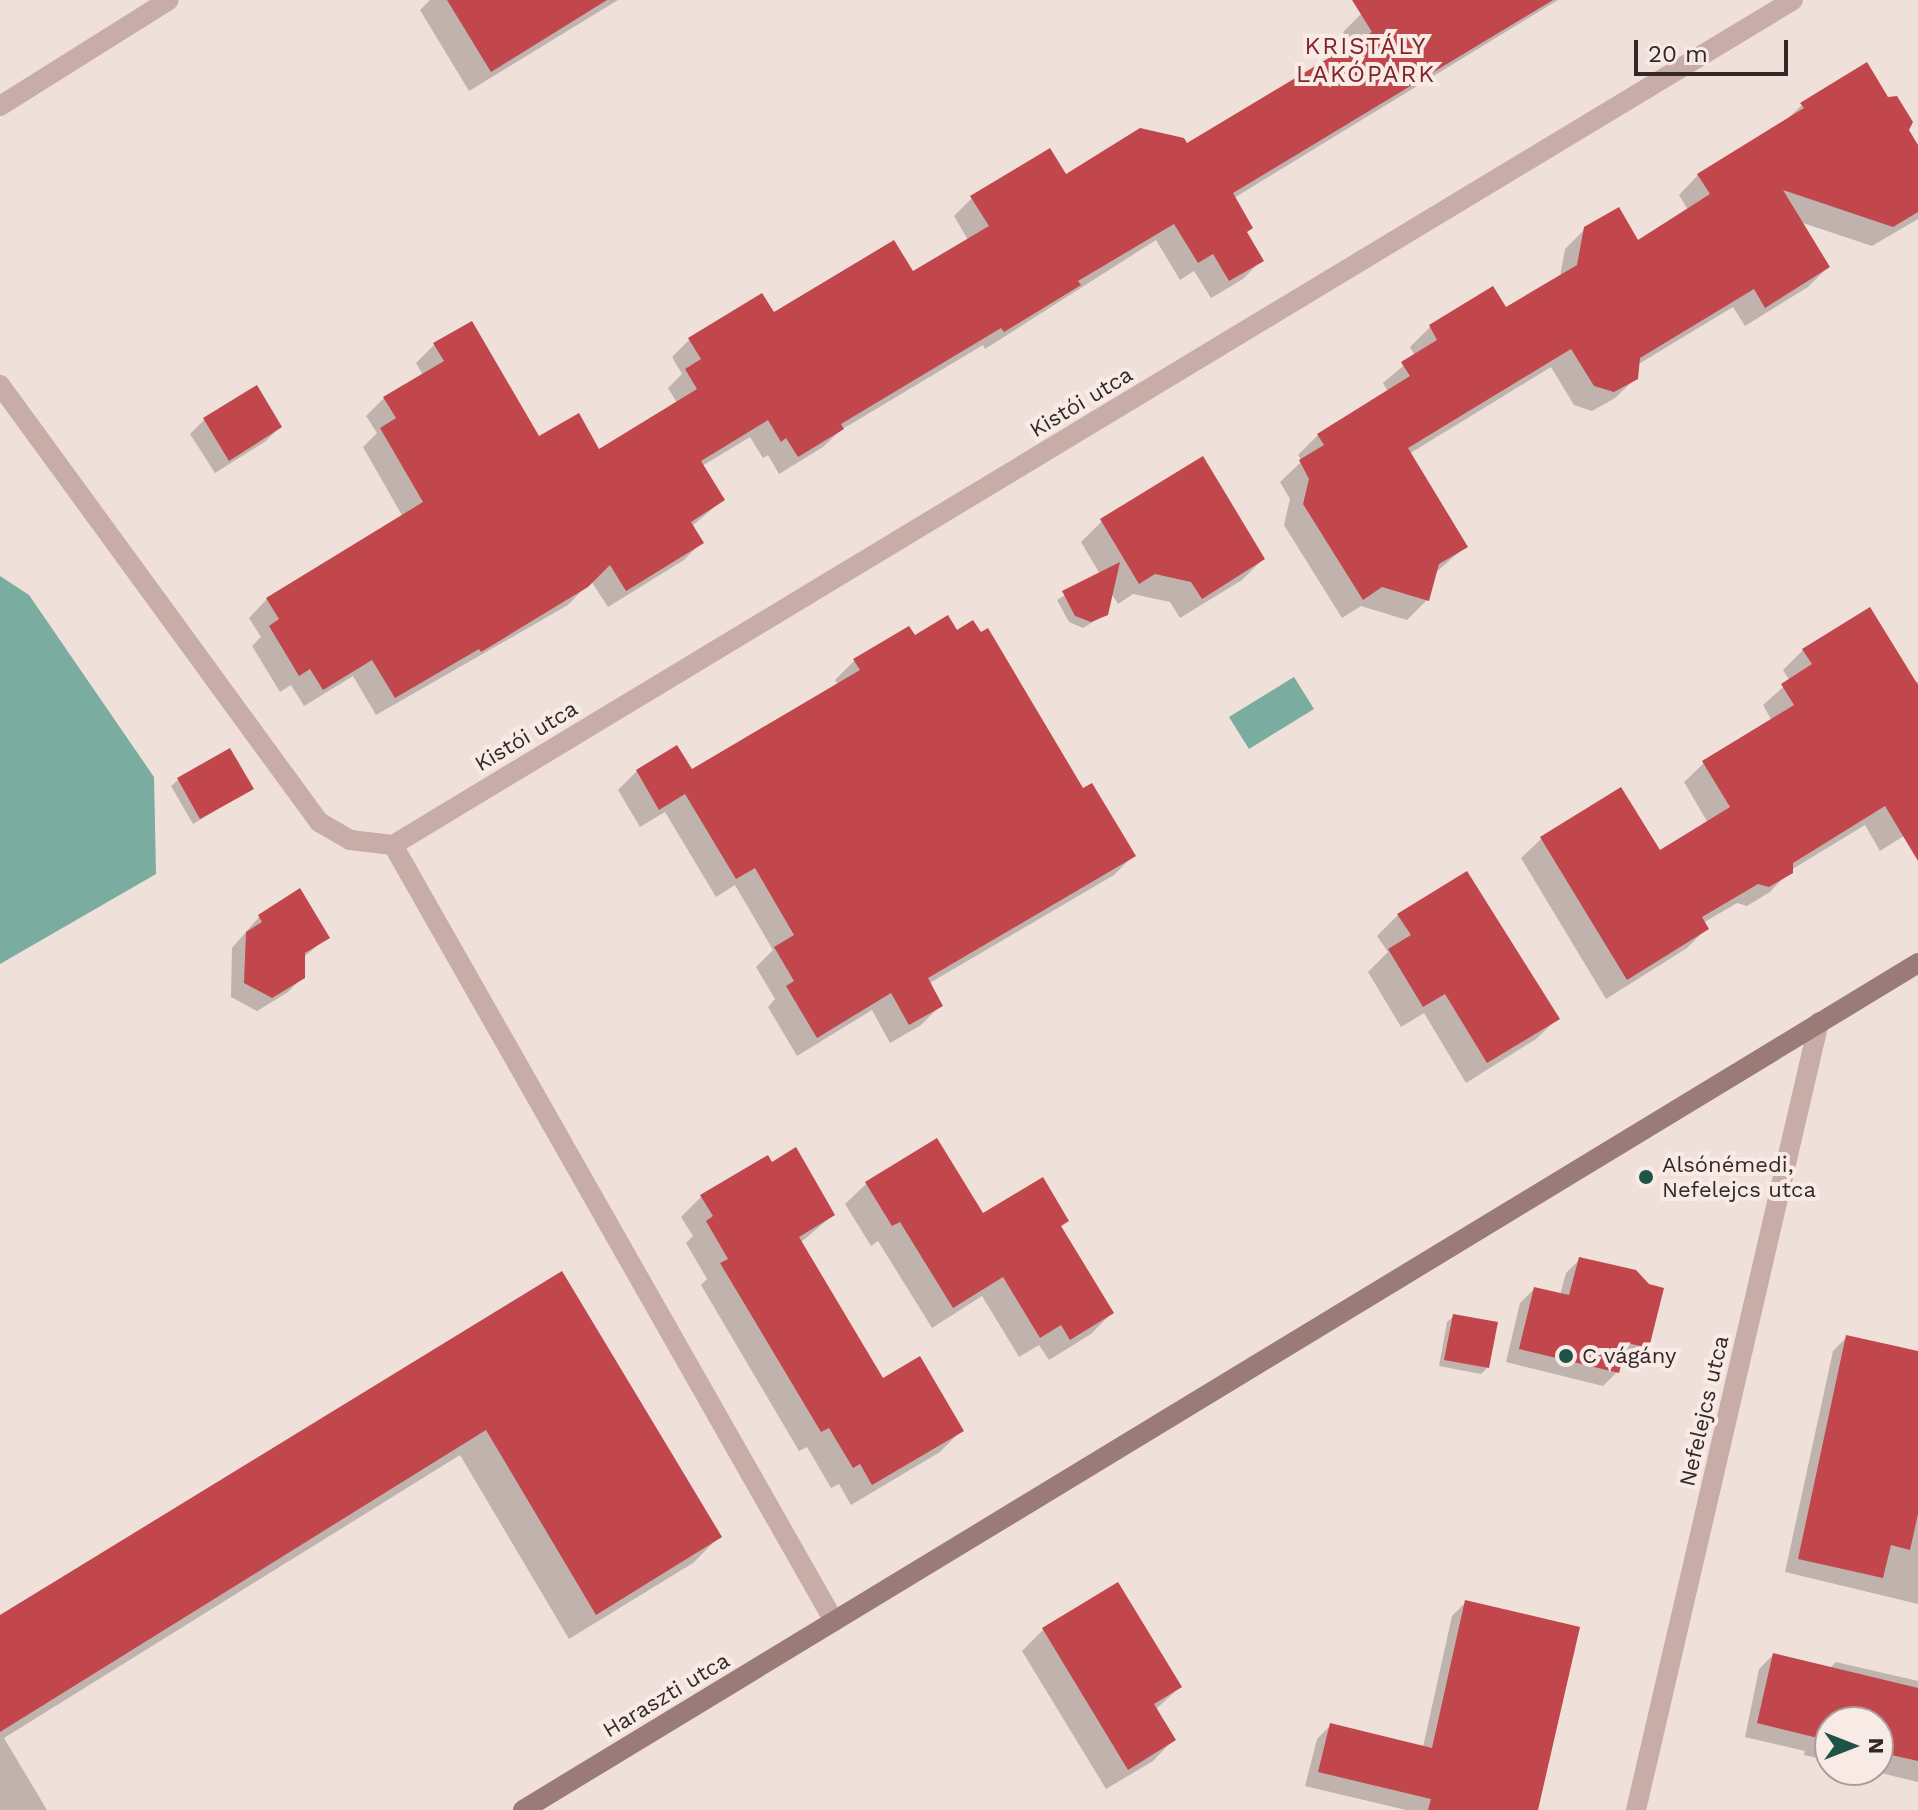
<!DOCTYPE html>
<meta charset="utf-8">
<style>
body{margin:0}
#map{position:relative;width:1918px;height:1810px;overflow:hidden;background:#f0e0da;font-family:"Work Sans",sans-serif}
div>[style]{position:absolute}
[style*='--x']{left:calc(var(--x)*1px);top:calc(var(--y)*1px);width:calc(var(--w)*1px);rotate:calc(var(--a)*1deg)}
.water>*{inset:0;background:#7aaca0}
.shadow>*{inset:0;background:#0003}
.building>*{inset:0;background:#c1474d}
.minor>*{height:20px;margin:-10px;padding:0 10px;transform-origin:10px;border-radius:10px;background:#c8aca7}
.secondary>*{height:20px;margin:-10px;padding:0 10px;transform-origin:10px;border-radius:10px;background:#9b7b78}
.dots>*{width:22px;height:22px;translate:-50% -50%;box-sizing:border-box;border:4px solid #f8ebe6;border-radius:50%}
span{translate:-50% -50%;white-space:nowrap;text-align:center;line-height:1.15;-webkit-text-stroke:8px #f8ebe6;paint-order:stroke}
.street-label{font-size:22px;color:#342727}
.poi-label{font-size:22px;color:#342727}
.left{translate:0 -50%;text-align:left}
.neighbourhood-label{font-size:24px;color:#802328;letter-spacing:2px}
.north{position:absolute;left:1814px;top:1706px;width:80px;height:80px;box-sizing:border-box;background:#f8ebe6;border:2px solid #aa9d9a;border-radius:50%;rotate:90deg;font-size:22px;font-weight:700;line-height:32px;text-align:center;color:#342727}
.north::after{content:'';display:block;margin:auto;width:28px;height:36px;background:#1e5448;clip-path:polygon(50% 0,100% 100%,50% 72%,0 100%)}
.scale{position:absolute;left:1634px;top:40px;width:154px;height:36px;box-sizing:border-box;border:4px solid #342727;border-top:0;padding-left:10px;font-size:24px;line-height:28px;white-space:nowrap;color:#342727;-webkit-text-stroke:6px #f8ebe6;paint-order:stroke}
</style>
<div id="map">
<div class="water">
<div style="clip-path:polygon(0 576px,29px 595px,154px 777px,156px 874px,0 964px)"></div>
<div style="clip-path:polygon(1294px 677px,1314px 709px,1249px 749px,1229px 717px)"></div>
</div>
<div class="shadow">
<div style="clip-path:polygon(430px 0,618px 0,469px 91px,420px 10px)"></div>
<div style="clip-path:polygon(1384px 0,1558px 0,1234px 198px,1245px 233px,1261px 261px,1243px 279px,1211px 298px,1194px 271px,1180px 280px,1156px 240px,985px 349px,983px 345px,841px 430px,823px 447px,779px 474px,768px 455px,763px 458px,750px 437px,702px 466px,723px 500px,692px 526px,702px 542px,684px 560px,608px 607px,591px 581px,568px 605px,376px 715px,353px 676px,304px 706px,291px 685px,280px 692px,252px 646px,261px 637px,249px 618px,267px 599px,403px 517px,363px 447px,377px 433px,366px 416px,384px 398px,423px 375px,416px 363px,434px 345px,471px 323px,538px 439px,598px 452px,677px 403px,668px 388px,682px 374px,672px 357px,690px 339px,912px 274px,968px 240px,954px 216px,972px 198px,1186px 146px,1352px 47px,1343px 32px,1361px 14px)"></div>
<div style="clip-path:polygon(1802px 105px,1906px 130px,1918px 149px,1918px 219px,1872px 246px,1800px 222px,1828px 267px,1808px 287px,1745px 326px,1733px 307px,1637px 365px,1636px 378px,1615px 398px,1592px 411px,1574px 405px,1551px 367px,1409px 454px,1465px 547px,1435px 573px,1427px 600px,1407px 620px,1361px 606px,1342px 618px,1284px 525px,1290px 499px,1280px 482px,1302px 461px,1298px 455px,1318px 435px,1388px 392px,1383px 383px,1415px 356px,1410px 347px,1430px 327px,1506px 310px,1560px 277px,1565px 249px,1586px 228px,1637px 242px,1688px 210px,1679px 195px,1698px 175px,1783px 123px)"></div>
<div style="clip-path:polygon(256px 388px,280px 427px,266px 441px,215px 473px,190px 434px,204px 420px)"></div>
<div style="clip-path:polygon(1102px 521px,1263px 559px,1242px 580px,1180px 618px,1170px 602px,1133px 594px,1118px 604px,1111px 593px,1106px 614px,1083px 628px,1069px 622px,1057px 600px,1100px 574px,1081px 542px)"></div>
<div style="clip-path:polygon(909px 629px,914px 638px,1082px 791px,1133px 856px,1114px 875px,928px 984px,940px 1006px,921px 1025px,890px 1043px,872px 1010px,797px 1056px,768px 1007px,775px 999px,756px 967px,773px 950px,735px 885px,716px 897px,665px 812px,640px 827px,618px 790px,637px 771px,691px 771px,838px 685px,835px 680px,854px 661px)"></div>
<div style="clip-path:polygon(1803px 650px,1918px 682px,1918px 827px,1880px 851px,1865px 825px,1791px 870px,1770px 892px,1747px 906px,1737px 903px,1703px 923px,1707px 928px,1687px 948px,1606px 999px,1521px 858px,1541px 839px,1660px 853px,1708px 823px,1684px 782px,1704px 763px,1772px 721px,1763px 705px,1790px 681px,1783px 670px)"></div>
<div style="clip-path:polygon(178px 780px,252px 789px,193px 824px,171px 786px)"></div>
<div style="clip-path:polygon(299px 891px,327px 937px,303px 958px,303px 977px,288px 992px,257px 1011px,231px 997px,232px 948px,259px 917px)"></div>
<div style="clip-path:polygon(1398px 915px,1557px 1019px,1536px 1039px,1466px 1083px,1424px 1013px,1401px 1027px,1368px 972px,1388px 952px,1377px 936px)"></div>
<div style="clip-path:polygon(936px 1140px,983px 1216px,1067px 1220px,1060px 1228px,1112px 1313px,1091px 1334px,1049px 1360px,1039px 1345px,1019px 1357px,982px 1296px,932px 1328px,878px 1241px,871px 1246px,845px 1204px,866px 1184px)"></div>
<div style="clip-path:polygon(702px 1196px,833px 1215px,800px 1243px,882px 1380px,961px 1431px,940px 1452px,851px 1505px,839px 1484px,831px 1488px,807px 1447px,799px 1451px,701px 1285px,707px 1279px,686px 1243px,693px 1236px,681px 1217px)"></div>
<div style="clip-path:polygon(1580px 1259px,1647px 1347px,1633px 1361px,1621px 1358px,1617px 1372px,1603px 1386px,1506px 1362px,1520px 1303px,1534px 1289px,1560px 1295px,1566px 1273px)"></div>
<div style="clip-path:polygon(561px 1274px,719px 1537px,693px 1563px,569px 1639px,460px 1455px,4px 1738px,47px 1810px,0 1810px,0 1617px)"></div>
<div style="clip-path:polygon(1454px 1316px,1487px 1368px,1481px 1374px,1439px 1366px,1447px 1322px)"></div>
<div style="clip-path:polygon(1847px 1337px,1918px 1354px,1918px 1604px,1785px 1572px,1833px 1351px)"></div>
<div style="clip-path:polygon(1466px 1602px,1534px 1810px,1406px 1810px,1305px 1786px,1317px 1739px,1331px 1725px,1423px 1747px,1452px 1616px)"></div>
<div style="clip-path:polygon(1043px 1630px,1180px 1687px,1155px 1710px,1173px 1740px,1153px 1761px,1106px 1789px,1022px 1651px)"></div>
<div style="clip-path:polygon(1773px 1655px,1830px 1668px,1836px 1662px,1918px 1681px,1918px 1782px,1868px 1770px,1878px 1770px,1878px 1722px,1830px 1722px,1830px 1761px,1804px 1755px,1805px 1751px,1745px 1737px,1759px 1669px)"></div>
</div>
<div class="building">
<div style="clip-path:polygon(447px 0,607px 0,491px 72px)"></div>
<div style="clip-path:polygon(1352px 0,1553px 0,1233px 193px,1253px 228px,1247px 232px,1264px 261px,1229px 281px,1213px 254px,1198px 263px,1174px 224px,1078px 281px,1081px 285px,1004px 332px,1001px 328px,841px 424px,844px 429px,798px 457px,786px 438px,781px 442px,768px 420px,701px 461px,725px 500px,691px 522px,704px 543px,626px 591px,610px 565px,588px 587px,481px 652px,479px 649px,395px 698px,372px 660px,323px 690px,310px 669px,299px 676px,269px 626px,279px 619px,266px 598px,423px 502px,380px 428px,396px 418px,383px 397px,444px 361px,433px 343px,472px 321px,539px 436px,579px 413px,599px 449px,697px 389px,685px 369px,701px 359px,688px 338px,762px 293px,774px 312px,894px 240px,913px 271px,989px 226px,970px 196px,1050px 148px,1066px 174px,1140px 128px,1184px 138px,1187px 143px,1372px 32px)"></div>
<div style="clip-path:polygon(1867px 62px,1888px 97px,1897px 96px,1913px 122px,1909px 130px,1918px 145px,1918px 212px,1893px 227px,1783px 190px,1830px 267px,1765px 308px,1754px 289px,1640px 358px,1638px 379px,1614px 392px,1594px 386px,1571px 349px,1408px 448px,1468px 547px,1439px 564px,1429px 601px,1382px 587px,1363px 600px,1303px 504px,1309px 479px,1299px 460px,1324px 445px,1317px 434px,1410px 376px,1401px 362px,1437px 340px,1429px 325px,1493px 286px,1506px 307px,1577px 265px,1584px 227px,1619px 207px,1638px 240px,1710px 194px,1697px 174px,1804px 108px,1800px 103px)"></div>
<div style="clip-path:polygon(257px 385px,282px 427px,229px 461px,203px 418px)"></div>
<div style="clip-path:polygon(1203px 456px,1265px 559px,1202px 599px,1191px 582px,1155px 574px,1139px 584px,1100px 519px)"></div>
<div style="clip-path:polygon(1120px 562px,1108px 615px,1091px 622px,1075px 616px,1062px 591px)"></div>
<div style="clip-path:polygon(1870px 607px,1918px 685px,1918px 861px,1885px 806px,1793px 863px,1793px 873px,1769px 887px,1758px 884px,1702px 917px,1709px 929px,1627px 980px,1540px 837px,1621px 787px,1660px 850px,1730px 807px,1702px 761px,1794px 705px,1781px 684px,1812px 664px,1802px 649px)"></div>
<div style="clip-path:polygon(948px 615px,957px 630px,973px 620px,981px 632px,988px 628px,1083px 788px,1092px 783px,1136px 856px,928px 978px,943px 1006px,909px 1025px,891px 993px,817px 1038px,786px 986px,794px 981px,774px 947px,794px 935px,755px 868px,736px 879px,685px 794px,659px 810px,636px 770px,677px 745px,692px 769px,860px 670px,853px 659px,909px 626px,915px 635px)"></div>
<div style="clip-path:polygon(230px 748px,254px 789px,200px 819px,177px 778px)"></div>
<div style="clip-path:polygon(1467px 871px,1560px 1019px,1487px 1063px,1445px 994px,1423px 1007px,1388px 949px,1411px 935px,1397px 914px)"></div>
<div style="clip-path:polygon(300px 888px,330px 938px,305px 953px,305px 978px,272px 998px,244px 983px,246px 932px,262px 922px,258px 915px)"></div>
<div style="clip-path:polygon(937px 1138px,983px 1213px,1043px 1177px,1069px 1221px,1061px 1226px,1114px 1313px,1070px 1340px,1061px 1325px,1040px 1338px,1003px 1277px,953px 1308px,900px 1222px,892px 1226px,865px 1182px)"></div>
<div style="clip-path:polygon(796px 1147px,835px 1215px,799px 1237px,883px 1378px,920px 1356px,964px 1431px,872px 1485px,860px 1464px,853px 1468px,829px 1428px,821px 1432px,720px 1263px,728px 1259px,706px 1221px,713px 1216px,700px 1195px,768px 1155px,772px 1162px)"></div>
<div style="clip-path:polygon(1579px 1257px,1636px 1270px,1649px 1284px,1664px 1288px,1649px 1348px,1627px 1343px,1619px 1373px,1519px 1349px,1534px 1287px,1569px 1295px)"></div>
<div style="clip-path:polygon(562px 1271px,722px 1537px,596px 1615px,486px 1430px,0 1732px,0 1615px)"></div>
<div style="clip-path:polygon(1453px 1314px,1498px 1322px,1489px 1368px,1444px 1360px)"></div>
<div style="clip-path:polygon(1846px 1335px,1918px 1351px,1918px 1514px,1910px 1550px,1891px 1545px,1883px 1578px,1798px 1559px)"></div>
<div style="clip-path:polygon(1118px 1582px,1182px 1687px,1154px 1704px,1176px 1740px,1128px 1770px,1042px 1628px)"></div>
<div style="clip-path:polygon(1465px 1600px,1580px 1627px,1538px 1810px,1428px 1810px,1431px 1799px,1318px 1772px,1330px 1723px,1432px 1748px)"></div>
<div style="clip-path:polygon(1773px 1653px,1918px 1688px,1918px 1761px,1878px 1752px,1878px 1722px,1830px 1722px,1830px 1741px,1757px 1723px)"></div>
</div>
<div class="minor">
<div style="--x:0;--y:106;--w:199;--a:-32.1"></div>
<div style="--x:0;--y:385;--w:541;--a:53.87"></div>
<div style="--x:319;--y:822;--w:36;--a:30"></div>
<div style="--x:350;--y:840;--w:43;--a:6.6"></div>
<div style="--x:393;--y:845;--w:1635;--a:-31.11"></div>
<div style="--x:393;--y:845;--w:893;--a:60.39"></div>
<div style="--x:1636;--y:1810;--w:809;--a:-76.93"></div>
</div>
<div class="secondary">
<div style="--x:523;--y:1810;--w:1632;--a:-31.26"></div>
</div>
<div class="dots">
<div style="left:1646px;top:1177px;background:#1e5448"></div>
<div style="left:1566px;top:1356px;background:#1e5448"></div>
</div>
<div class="street-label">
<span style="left:1081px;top:402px;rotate:-31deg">Kistói utca</span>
<span style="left:526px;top:736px;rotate:-31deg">Kistói utca</span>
<span style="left:1704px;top:1411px;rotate:-77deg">Nefelejcs utca</span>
<span style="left:666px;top:1695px;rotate:-31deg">Haraszti utca</span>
</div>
<div class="poi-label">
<span class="left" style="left:1662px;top:1177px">Alsónémedi,<br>Nefelejcs utca</span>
<span class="left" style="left:1582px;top:1356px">C vágány</span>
</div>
<div class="neighbourhood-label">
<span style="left:1366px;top:61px">KRISTÁLY<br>LAKÓPARK</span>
</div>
<div class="north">N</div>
<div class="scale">20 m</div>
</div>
